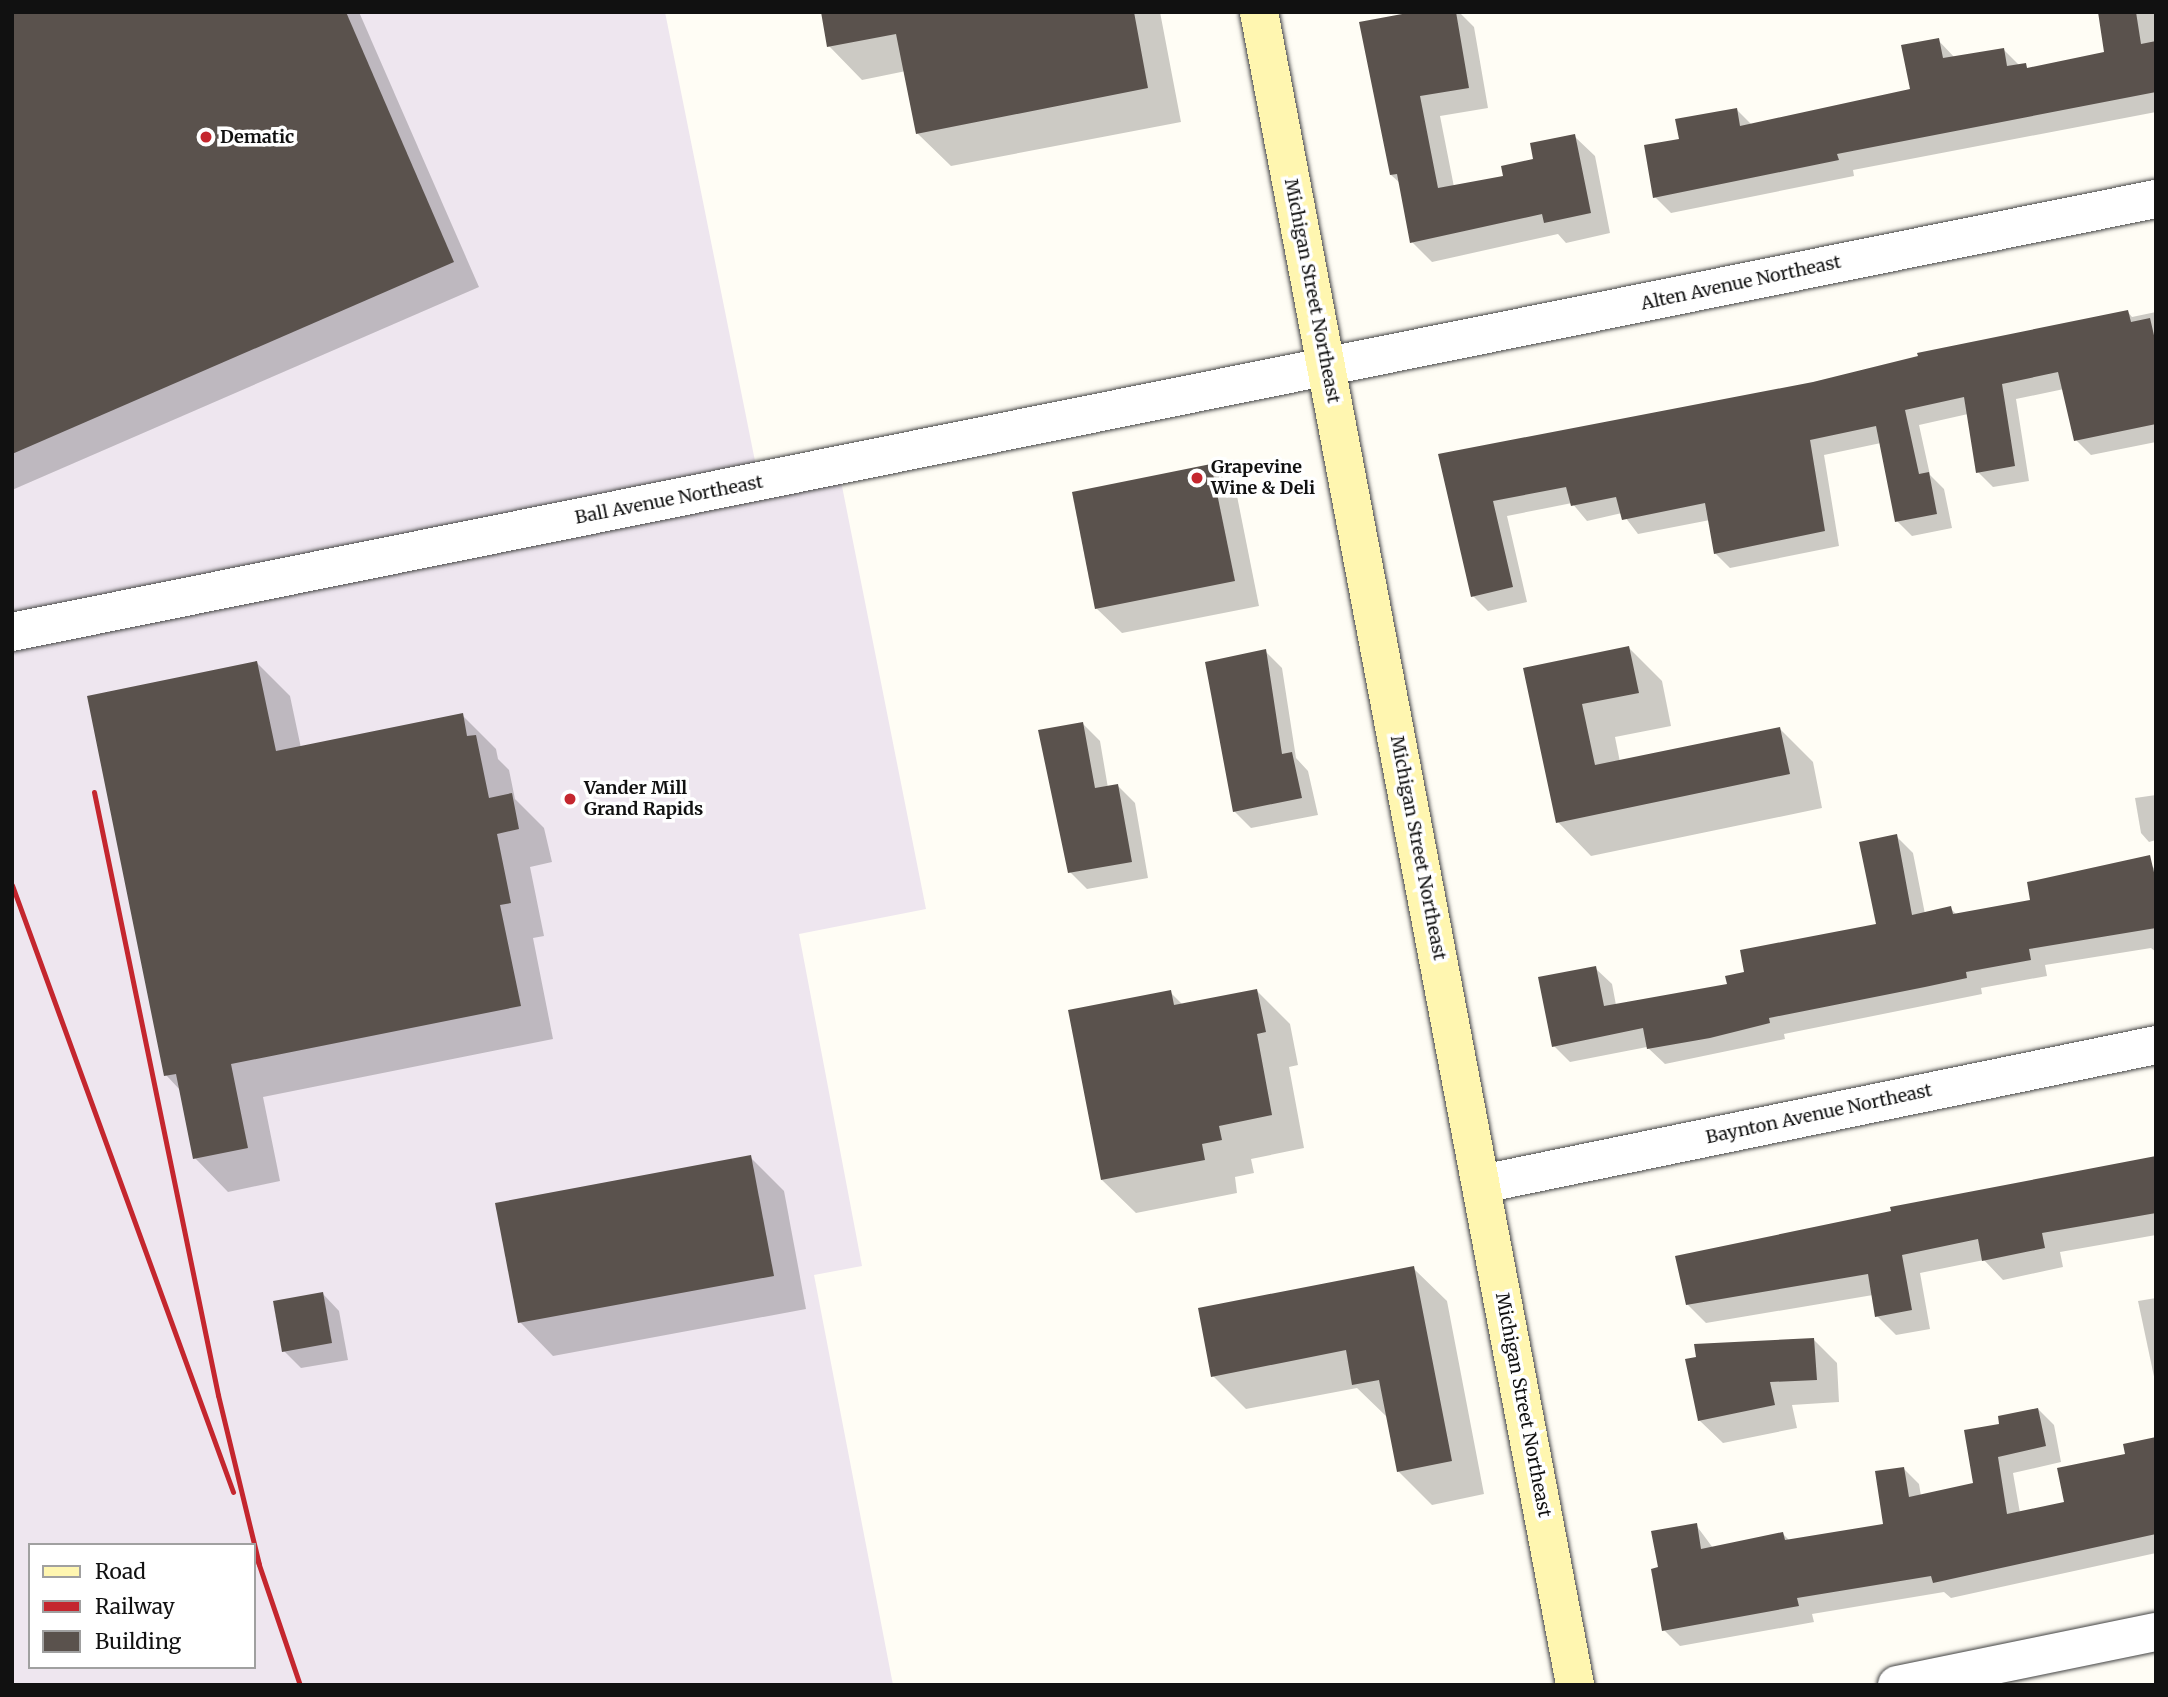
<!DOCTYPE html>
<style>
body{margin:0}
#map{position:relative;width:2168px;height:1697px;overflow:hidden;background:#fffdf5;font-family:Merriweather,serif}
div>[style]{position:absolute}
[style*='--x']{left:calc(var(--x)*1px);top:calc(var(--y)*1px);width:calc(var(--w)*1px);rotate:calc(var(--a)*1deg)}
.industrial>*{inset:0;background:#eee6ef}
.shadow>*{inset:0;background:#0003}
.building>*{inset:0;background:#5a524d}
.roads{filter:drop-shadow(0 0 2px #444) drop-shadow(0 0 2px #444)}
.minor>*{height:38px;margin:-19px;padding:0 19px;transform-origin:19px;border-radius:19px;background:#fff}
.secondary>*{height:38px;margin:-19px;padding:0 19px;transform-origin:19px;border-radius:19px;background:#fff6b0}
.rail>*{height:5px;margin:-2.5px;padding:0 2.5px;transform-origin:2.5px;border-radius:2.5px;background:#c4262e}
.dots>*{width:19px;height:19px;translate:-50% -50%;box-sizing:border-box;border:4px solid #fff;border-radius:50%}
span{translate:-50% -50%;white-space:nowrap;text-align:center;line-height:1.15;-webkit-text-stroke:7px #fff;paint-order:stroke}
.poi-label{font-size:18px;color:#111;font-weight:700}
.left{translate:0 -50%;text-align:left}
.street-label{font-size:18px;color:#111}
.frame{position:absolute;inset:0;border:14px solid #111;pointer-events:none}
.legend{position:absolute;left:28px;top:1543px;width:228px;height:126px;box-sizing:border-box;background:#fff;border:2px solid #a0a0a0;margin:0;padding:9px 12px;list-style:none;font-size:21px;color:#111}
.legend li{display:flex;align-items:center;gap:14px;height:35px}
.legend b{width:35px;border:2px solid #a0a0a0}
</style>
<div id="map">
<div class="industrial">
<div style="clip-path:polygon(evenodd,12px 12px,665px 12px,759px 481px,838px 466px,926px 909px,799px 934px,862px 1266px,814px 1275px,893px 1685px,12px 1685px,12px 12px,30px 1545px,254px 1545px,254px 1667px,30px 1667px,30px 1545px)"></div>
</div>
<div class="shadow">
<div style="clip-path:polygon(12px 12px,359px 12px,479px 287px,12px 490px)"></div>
<div style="clip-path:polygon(822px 12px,1160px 12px,1181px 122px,951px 166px,917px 133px,906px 71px,862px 80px,829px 46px)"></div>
<div style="clip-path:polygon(1423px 12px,1459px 12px,1474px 27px,1488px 108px,1440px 116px,1454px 187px,1505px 177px,1574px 136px,1595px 156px,1610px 233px,1566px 243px,1558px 234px,1432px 262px,1412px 242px,1400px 183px,1391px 175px)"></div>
<div style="clip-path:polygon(2100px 12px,2156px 12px,2156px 112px,1853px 170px,1854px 176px,1671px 213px,1655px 197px,1681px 140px,1736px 109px,1752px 125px,1912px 90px,1938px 40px,1955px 58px,2004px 50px,2020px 66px,2030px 69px,2106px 53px)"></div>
<div style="clip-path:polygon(2128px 312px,2132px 317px,2156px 312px,2156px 442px,2091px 455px,2076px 440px,2064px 389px,2016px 399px,2029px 481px,1993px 487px,1978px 472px,1968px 414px,1919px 425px,1930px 475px,1944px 489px,1952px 528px,1912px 536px,1897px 521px,1881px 443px,1824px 455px,1839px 546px,1730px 568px,1715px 553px,1710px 520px,1638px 534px,1622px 513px,1587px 521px,1572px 503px,1507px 516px,1527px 602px,1488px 611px,1473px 596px,1440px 456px,1814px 384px,1920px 357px,1919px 354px)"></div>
<div style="clip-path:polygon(1211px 466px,1236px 491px,1259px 606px,1122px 633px,1096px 608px)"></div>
<div style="clip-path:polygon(1629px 648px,1662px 681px,1671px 726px,1615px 737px,1620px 762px,1779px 728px,1813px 762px,1822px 808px,1591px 856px,1558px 822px,1525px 670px)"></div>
<div style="clip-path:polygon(1265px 651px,1282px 668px,1296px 758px,1308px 771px,1318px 815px,1251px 828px,1234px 811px)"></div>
<div style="clip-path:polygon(257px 663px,290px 696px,301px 748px,462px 715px,496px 749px,498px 759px,509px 770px,515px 799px,544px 828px,552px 862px,530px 867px,544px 936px,533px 938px,553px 1039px,263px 1097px,280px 1181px,228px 1192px,195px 1158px,181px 1091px,166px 1075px)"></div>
<div style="clip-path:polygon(1083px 724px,1100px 741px,1108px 788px,1118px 786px,1135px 803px,1148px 878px,1087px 889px,1070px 872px)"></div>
<div style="clip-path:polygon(2156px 795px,2156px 840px,2149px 842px,2141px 833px,2135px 798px)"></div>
<div style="clip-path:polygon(1896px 836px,1913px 853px,1925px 914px,1950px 908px,1957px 915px,2032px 901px,2144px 858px,2156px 870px,2156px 952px,2151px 948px,2045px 965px,2047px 976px,1981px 988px,1982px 994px,1784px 1034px,1785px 1039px,1665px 1064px,1647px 1047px,1570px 1062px,1554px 1046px,1595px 968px,1612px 984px,1616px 1005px,1729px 985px,1746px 974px,1878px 925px)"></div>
<div style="clip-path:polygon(1257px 991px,1290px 1024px,1298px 1065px,1289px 1067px,1304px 1148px,1251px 1159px,1254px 1173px,1235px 1177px,1237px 1193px,1136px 1213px,1102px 1180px,1170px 992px,1183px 1005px)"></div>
<div style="clip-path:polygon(750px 1157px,784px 1191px,806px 1309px,553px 1356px,520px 1322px)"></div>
<div style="clip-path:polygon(2156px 1158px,2156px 1235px,2060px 1252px,2063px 1267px,2003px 1280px,1984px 1260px,1920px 1273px,1930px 1329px,1896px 1335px,1877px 1316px,1873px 1295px,1706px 1323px,1687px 1304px)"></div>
<div style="clip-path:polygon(1413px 1268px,1447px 1301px,1484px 1494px,1432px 1505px,1398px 1471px,1388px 1418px,1357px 1388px,1246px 1409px,1213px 1376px)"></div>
<div style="clip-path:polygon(323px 1294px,339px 1311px,348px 1360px,301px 1368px,284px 1351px)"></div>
<div style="clip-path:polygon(2156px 1298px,2156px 1386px,2138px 1301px)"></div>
<div style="clip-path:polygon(1814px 1340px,1837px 1363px,1839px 1402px,1792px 1405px,1797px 1428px,1723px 1443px,1699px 1420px)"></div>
<div style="clip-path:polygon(2038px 1409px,2054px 1425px,2061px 1462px,2013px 1473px,2020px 1513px,2066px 1503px,2127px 1455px,2156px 1439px,2156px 1553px,1951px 1598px,1944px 1592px,1812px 1614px,1814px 1622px,1680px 1646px,1664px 1630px,1660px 1569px,1696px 1525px,1713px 1548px,1783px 1534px,1790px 1541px,1885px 1525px,1903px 1468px,1919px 1484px,1921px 1496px,1975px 1485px,2001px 1425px)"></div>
</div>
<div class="building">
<div style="clip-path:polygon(12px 12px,346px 12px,454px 262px,12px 454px)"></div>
<div style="clip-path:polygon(821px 12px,1134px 12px,1148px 88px,916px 134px,896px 34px,827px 47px)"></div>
<div style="clip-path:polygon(1413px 12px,1456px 12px,1469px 88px,1420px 96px,1438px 188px,1503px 176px,1501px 166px,1533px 159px,1530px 143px,1575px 134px,1591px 213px,1544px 223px,1542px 214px,1410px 243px,1397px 174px,1390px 175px,1359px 22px)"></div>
<div style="clip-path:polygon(2098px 12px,2136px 12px,2141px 44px,2156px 41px,2156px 92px,1837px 154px,1839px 160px,1653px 198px,1644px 145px,1679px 139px,1675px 119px,1737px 108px,1740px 126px,1910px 89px,1901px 45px,1939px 38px,1943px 58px,2004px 48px,2007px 66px,2026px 63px,2027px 68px,2104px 52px)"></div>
<div style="clip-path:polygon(2128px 310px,2131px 322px,2150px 318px,2156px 344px,2156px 424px,2074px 441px,2058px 372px,2002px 384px,2015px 466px,1976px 473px,1964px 397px,1905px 410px,1919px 474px,1929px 472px,1937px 514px,1895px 522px,1876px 426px,1810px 440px,1825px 531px,1714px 554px,1705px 503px,1622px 520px,1616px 497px,1571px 506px,1566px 487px,1493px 501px,1513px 587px,1471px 597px,1438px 454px,1813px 382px,1918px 356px,1917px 353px)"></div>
<div style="clip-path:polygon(1211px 464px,1235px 581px,1095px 609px,1072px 492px)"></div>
<div style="clip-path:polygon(1629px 646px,1639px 693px,1582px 704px,1595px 765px,1780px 727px,1790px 774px,1556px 823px,1523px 668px)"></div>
<div style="clip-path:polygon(1266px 649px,1282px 754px,1292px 752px,1302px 798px,1233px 812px,1205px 662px)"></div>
<div style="clip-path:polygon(257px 661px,276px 751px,463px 713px,467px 736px,476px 735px,489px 798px,512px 793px,519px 829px,497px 834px,511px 903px,500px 905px,521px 1006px,231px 1064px,248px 1148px,193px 1159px,176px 1074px,164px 1076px,87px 696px)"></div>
<div style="clip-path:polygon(1083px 722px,1095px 788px,1118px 784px,1132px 862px,1068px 873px,1038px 730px)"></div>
<div style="clip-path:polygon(1897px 834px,1912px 915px,1951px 906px,1953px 914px,2030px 900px,2027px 882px,2150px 855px,2156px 881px,2156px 928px,2029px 949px,2031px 960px,1966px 972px,1967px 978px,1925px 987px,1769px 1018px,1770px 1023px,1710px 1038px,1647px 1049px,1643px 1028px,1552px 1047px,1538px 977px,1596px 966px,1604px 1006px,1727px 984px,1725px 976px,1744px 972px,1740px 950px,1876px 924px,1859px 842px)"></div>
<div style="clip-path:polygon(1257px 989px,1266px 1032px,1257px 1034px,1272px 1115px,1219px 1126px,1222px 1140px,1202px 1144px,1205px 1160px,1101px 1180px,1068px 1010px,1171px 990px,1174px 1005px)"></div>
<div style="clip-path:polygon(751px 1155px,774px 1276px,518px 1323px,495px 1203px)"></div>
<div style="clip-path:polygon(2156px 1156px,2156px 1213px,2042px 1233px,2045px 1248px,1982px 1261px,1978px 1239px,1902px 1255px,1912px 1310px,1875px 1317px,1868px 1274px,1686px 1305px,1675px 1256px,1891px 1211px,1890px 1207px)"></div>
<div style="clip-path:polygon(1414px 1266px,1452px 1461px,1397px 1472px,1379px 1380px,1352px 1385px,1346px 1350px,1211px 1377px,1198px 1308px)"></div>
<div style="clip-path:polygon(323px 1292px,332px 1343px,282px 1352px,273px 1301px)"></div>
<div style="clip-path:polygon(1814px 1338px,1817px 1380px,1770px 1382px,1775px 1405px,1698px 1421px,1685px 1359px,1696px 1357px,1694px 1344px)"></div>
<div style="clip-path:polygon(2038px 1408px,2046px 1446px,1998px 1457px,2007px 1514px,2064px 1502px,2057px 1468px,2125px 1454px,2123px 1444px,2156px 1437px,2156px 1534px,1933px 1583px,1931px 1576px,1797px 1598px,1799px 1606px,1662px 1631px,1651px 1569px,1658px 1567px,1651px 1531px,1697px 1523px,1701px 1549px,1783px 1532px,1785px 1540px,1883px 1524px,1875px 1471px,1904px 1467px,1909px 1497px,1973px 1483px,1964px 1430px,1999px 1424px,1998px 1416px)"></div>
</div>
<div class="roads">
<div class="minor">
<div style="--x:12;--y:632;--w:2187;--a:-11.42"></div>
<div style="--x:1482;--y:1184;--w:688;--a:-11.65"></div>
<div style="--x:1897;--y:1685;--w:264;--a:-11.6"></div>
</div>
<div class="secondary">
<div style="--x:1259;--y:12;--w:1703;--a:79.3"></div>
</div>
</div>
<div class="rail">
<div style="--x:94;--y:792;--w:616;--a:78.38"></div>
<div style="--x:218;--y:1395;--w:174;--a:76.4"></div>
<div style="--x:12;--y:885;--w:646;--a:69.99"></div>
<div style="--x:256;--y:1556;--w:136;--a:71.2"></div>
</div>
<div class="dots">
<div style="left:206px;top:137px;background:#c4262e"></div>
<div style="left:1197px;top:478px;background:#c4262e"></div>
<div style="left:570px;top:799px;background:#c4262e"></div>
</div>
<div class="poi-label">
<span class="left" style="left:220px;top:137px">Dematic</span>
<span class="left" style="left:1211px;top:478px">Grapevine<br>Wine &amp; Deli</span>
<span class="left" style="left:584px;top:799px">Vander Mill<br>Grand Rapids</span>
</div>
<div class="street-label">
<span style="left:1741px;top:283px;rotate:-12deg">Alten Avenue Northeast</span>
<span style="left:1312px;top:291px;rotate:79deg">Michigan Street Northeast</span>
<span style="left:669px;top:500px;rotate:-11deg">Ball Avenue Northeast</span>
<span style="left:1418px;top:848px;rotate:79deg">Michigan Street Northeast</span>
<span style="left:1819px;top:1114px;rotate:-12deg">Baynton Avenue Northeast</span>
<span style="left:1523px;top:1405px;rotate:79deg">Michigan Street Northeast</span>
</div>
<div class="frame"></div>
<ul class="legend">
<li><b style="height:9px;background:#fff6b0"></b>Road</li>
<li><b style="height:9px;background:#c4262e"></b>Railway</li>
<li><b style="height:19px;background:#5a524d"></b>Building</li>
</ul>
</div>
